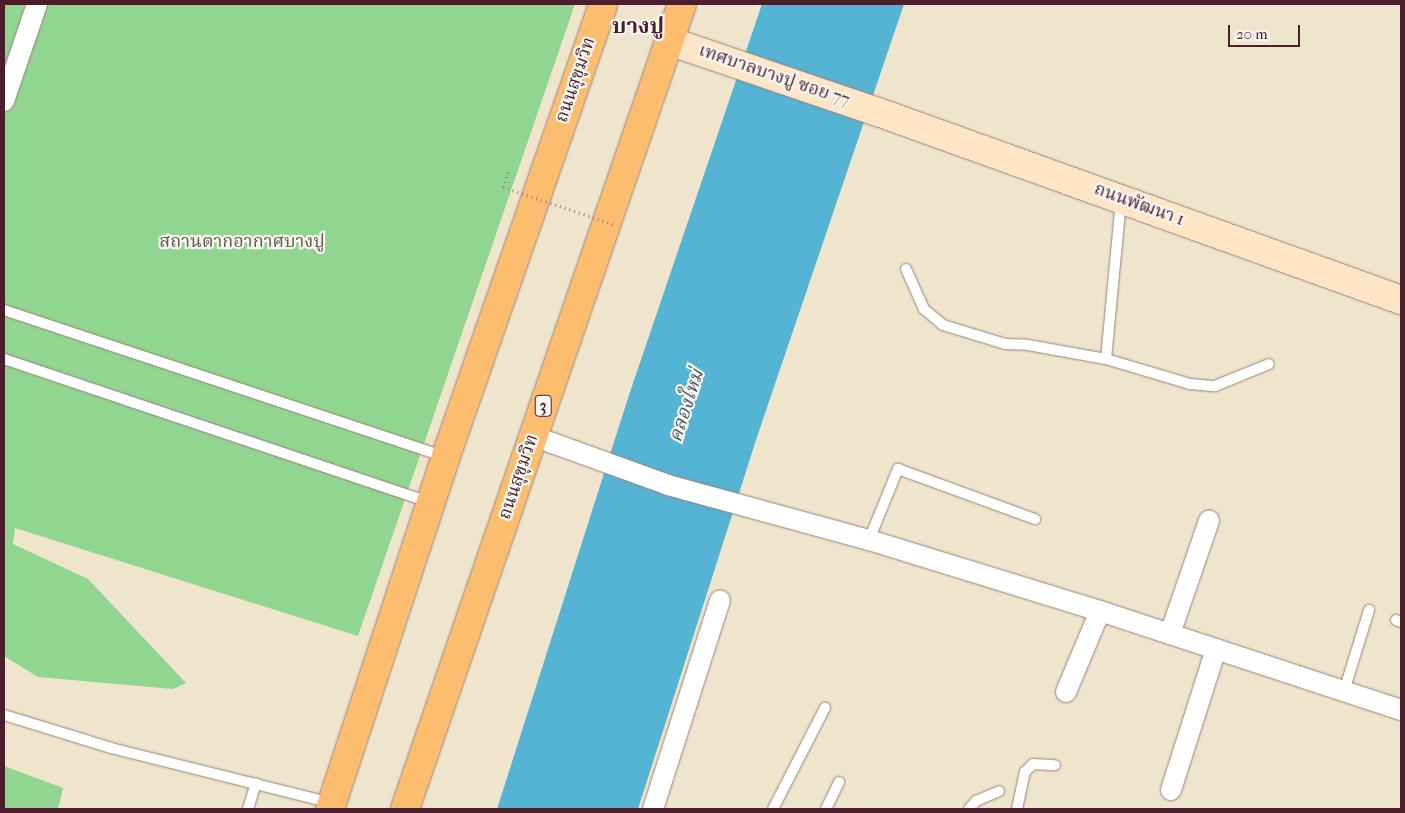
<!DOCTYPE html>
<meta charset="utf-8">
<style>
body{margin:0}
#map{position:relative;width:1405px;height:813px;overflow:hidden;background:#eee5cc;font-family:"IM FELL French Canon","Noto Serif Thai",serif}
div>[style]{position:absolute}
[style*='--x']{left:calc(var(--x)*1px);top:calc(var(--y)*1px);width:calc(var(--w)*1px);rotate:calc(var(--a)*1deg)}
.green>*{inset:0;background:#90d690}
.water>*{inset:0;background:#55b3d3}
.path>*{height:3px;margin-top:-1.5px;transform-origin:0;background:repeating-linear-gradient(90deg,#9c827c 0 1px,transparent 0 5px)}
.roads{filter:drop-shadow(0 0 1px #9c827c) drop-shadow(0 0 1px #9c827c)}
.service>*{height:10px;margin:-5px;padding:0 5px;transform-origin:5px;border-radius:5px;background:#fff}
.minor>*{height:20px;margin:-10px;padding:0 10px;transform-origin:10px;border-radius:10px;background:#fff}
.secondary>*{height:28px;margin:-14px;padding:0 14px;transform-origin:14px;border-radius:14px;background:#fee5c5}
.trunk>*{height:28px;margin:-14px;padding:0 14px;transform-origin:14px;border-radius:14px;background:#fcbd6f}
.path-bridge>*{height:3px;margin-top:-1.5px;transform-origin:0;background:repeating-linear-gradient(90deg,#9c827c 0 1px,transparent 0 5px)}
span{translate:-50% -50%;white-space:nowrap;text-align:center;line-height:1.15;-webkit-text-stroke:4.5px #f6f6f2;paint-order:stroke}
.shield-label span{padding:1px 4px;background:#f6f6f2;border:1px solid;border-radius:4px;-webkit-text-stroke-width:0}
.shield-label{font-size:16px;color:#4a1f2b;font-weight:700}
.street-label{font-size:18px;color:#4a1f2b}
.park-label{font-size:18px;color:#5f5649}
.water-label{font-size:19px;color:#4e5366;font-style:italic}
.district-label{font-size:22px;color:#4a1f2b;font-weight:700}
.frame{position:absolute;inset:0;border:5px solid #4a1f2b;pointer-events:none}
.scale{position:absolute;left:1228px;top:25px;width:72px;height:22px;box-sizing:border-box;border:2px solid #4a1f2b;border-top:0;padding-left:6px;font-size:15px;line-height:18px;white-space:nowrap;color:#4a1f2b;-webkit-text-stroke:4px #f6f6f2;paint-order:stroke}
</style>
<div id="map">
<div class="green">
<div style="clip-path:polygon(4px 4px,575px 4px,358px 636px,15px 528px,13px 544px,88px 579px,186px 683px,173px 689px,38px 677px,4px 656px)"></div>
<div style="clip-path:polygon(4px 766px,63px 788px,58px 809px,4px 809px)"></div>
</div>
<div class="water">
<div style="clip-path:polygon(762px 4px,904px 4px,757px 437px,638px 809px,497px 809px,629px 395px)"></div>
</div>
<div class="path">
<div style="--x:503;--y:187;--w:18;--a:-71"></div>
</div>
<div class="roads">
<div class="service">
<div style="--x:906;--y:269;--w:44;--a:65.8"></div>
<div style="--x:924;--y:309;--w:25;--a:40"></div>
<div style="--x:943;--y:325;--w:65;--a:17"></div>
<div style="--x:1005;--y:344;--w:23;--a:2"></div>
<div style="--x:1028;--y:345;--w:79;--a:10.2"></div>
<div style="--x:1106;--y:359;--w:160;--a:-84.6"></div>
<div style="--x:4;--y:310;--w:464;--a:18.4"></div>
<div style="--x:4;--y:359;--w:449;--a:18.6"></div>
<div style="--x:1106;--y:359;--w:88;--a:16.6"></div>
<div style="--x:1190;--y:384;--w:25;--a:5"></div>
<div style="--x:1215;--y:386;--w:58;--a:-22.2"></div>
<div style="--x:869;--y:540;--w:77;--a:-67.8"></div>
<div style="--x:898;--y:469;--w:146;--a:20.1"></div>
<div style="--x:1396;--y:620;--w:5;--a:22"></div>
<div style="--x:1344;--y:691;--w:85;--a:-72.8"></div>
<div style="--x:4;--y:715;--w:112;--a:17.1"></div>
<div style="--x:111;--y:748;--w:227;--a:14"></div>
<div style="--x:248;--y:809;--w:27;--a:-73"></div>
<div style="--x:773;--y:809;--w:114;--a:-62.8"></div>
<div style="--x:826;--y:809;--w:30;--a:-64"></div>
<div style="--x:969;--y:809;--w:11;--a:-49"></div>
<div style="--x:976;--y:801;--w:25;--a:-23"></div>
<div style="--x:1017;--y:809;--w:38;--a:-78"></div>
<div style="--x:1025;--y:772;--w:11;--a:-45"></div>
<div style="--x:1033;--y:764;--w:22;--a:3"></div>
</div>
<div class="minor">
<div style="--x:4;--y:101;--w:102;--a:-71.2"></div>
<div style="--x:533;--y:436;--w:144;--a:19.9"></div>
<div style="--x:668;--y:485;--w:208;--a:15.3"></div>
<div style="--x:869;--y:540;--w:242;--a:17.1"></div>
<div style="--x:1100;--y:611;--w:317;--a:18.2"></div>
<div style="--x:1170;--y:634;--w:120;--a:-71"></div>
<div style="--x:1066;--y:692;--w:88;--a:-67.2"></div>
<div style="--x:1171;--y:790;--w:148;--a:-72.3"></div>
<div style="--x:653;--y:809;--w:219;--a:-72.2"></div>
</div>
<div class="secondary">
<div style="--x:669;--y:41;--w:221;--a:18.8"></div>
<div style="--x:878;--y:112;--w:556;--a:19.77"></div>
</div>
<div class="trunk">
<div style="--x:330;--y:809;--w:372;--a:-71.8"></div>
<div style="--x:446;--y:456;--w:478;--a:-70.8"></div>
<div style="--x:405;--y:809;--w:851;--a:-71.01"></div>
</div>
</div>
<div class="path-bridge">
<div style="--x:503;--y:187;--w:119;--a:18.6"></div>
</div>
<div class="shield-label">
<span style="left:543px;top:406px">3</span>
</div>
<div class="street-label">
<span style="left:774px;top:76px;rotate:19deg">เทศบาลบางปู ซอย 77</span>
<span style="left:576px;top:80px;rotate:-71deg">ถนนสุขุมวิท</span>
<span style="left:1139px;top:205px;rotate:20deg">ถนนพัฒนา 1</span>
<span style="left:519px;top:477px;rotate:-71deg">ถนนสุขุมวิท</span>
</div>
<div class="park-label">
<span style="left:242px;top:242px">สถานตากอากาศบางปู</span>
</div>
<div class="water-label">
<span style="left:687px;top:406px;rotate:-72deg">คลองใหม่</span>
</div>
<div class="district-label">
<span style="left:638px;top:27px">บางปู</span>
</div>
<div class="frame"></div>
<div class="scale">20 m</div>
</div>
